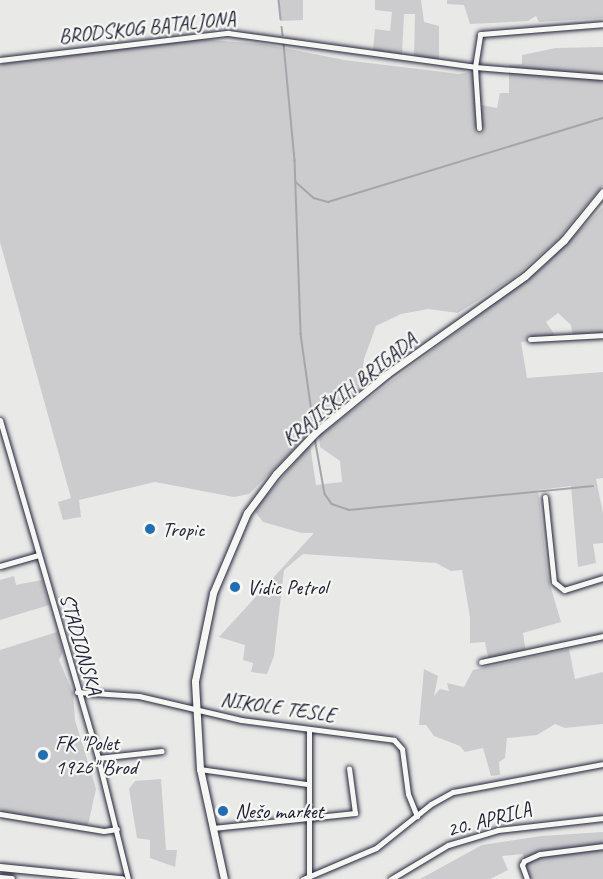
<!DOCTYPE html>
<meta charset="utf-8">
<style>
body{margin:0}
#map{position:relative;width:603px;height:879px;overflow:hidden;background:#e9e9e7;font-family:Caveat,sans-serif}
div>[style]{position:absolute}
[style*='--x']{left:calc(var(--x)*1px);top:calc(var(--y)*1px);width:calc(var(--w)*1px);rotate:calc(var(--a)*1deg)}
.green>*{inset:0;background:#ccccce}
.stream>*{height:1.5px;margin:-0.75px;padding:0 0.75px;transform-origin:0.75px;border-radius:0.75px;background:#a5a5ac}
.roads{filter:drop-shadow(0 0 2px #22223b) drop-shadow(0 0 2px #22223b)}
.minor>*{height:5px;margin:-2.5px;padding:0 2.5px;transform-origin:2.5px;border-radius:2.5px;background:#f6f6f2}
.major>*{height:7px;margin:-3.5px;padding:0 3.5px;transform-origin:3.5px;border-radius:3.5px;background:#f6f6f2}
.dots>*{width:16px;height:16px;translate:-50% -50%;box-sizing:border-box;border:3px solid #f6f6f2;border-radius:50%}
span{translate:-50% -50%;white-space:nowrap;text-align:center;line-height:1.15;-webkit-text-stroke:4.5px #f6f6f2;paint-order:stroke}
.street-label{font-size:21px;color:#22223b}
.poi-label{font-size:21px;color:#22223b}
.left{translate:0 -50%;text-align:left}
</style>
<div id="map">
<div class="green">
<div style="clip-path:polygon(278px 0,303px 0,303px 20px,280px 21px)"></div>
<div style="clip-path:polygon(375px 0,421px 0,424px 22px,439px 26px,439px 65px,414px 57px,415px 14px,404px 14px,402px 55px,373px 50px,375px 29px,390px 31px,392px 12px,375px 10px)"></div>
<div style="clip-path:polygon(447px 0,603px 0,603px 18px,539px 22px,536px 16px,528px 21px,470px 24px,464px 5px,447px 4px)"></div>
<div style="clip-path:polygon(197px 39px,264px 44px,344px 60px,459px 74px,470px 72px,479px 79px,481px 105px,497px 108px,500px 93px,509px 93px,509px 65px,522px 64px,522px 55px,556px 48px,603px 47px,603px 185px,556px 241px,513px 278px,458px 313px,428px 309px,401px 314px,376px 326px,364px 359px,360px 391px,316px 427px,249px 494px,234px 497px,155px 482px,79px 500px,81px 517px,63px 520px,58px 502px,71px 498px,0 242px,0 64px)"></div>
<div style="clip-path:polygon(603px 207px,603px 334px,573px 337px,571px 325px,558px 313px,546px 322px,557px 338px,521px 342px,527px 378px,603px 372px,603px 478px,596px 479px,603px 513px,603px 543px,593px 544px,596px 563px,578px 567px,571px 486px,538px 490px,548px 578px,561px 622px,523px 633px,526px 654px,489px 662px,485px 642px,470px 643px,470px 617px,462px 570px,451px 571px,436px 563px,303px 554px,284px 570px,274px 656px,267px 674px,251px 672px,253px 663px,243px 660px,245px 645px,219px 637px,314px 533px,302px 533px,263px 522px,254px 510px,310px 445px,316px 485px,342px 482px,340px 461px,320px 447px,319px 436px,545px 265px)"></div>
<div style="clip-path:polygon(14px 576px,16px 585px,42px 580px,49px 605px,0 620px,0 580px)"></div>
<div style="clip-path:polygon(57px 632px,63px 652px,59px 660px,73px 693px,75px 720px,96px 789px,88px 825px,0 812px,0 650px)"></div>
<div style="clip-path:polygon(569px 649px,575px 679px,603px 672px,603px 724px,565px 728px,555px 724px,537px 735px,507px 738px,505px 758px,499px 762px,500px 775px,491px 776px,483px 748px,465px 752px,460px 746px,434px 736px,426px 725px,419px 725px,424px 669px,438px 676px,434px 696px,440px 689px,449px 691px,447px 683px,464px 687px,473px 670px)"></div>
<div style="clip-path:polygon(161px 779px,166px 850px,177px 850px,175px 867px,150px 858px,150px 840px,137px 838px,129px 789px,135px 781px)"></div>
<div style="clip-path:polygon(603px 832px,603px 879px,530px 879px,523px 854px,502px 856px,508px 870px,490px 879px,420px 879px,482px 845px,542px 836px)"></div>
</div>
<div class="stream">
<div style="--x:279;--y:0;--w:19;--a:84"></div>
<div style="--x:282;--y:27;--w:8;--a:83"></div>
<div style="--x:284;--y:44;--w:117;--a:84.6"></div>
<div style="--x:295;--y:160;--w:174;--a:88"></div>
<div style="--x:301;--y:334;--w:94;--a:82"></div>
<div style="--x:296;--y:182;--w:24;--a:42"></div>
<div style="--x:314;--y:198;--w:15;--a:16"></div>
<div style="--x:328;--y:202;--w:288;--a:-17"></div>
<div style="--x:315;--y:438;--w:57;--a:79.9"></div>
<div style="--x:325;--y:494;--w:12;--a:55"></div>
<div style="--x:332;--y:504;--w:18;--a:19"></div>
<div style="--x:349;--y:510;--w:245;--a:-5.6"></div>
</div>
<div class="roads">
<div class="minor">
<div style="--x:0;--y:60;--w:230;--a:-6.8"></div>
<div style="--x:228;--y:33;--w:249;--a:7.8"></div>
<div style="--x:475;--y:67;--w:128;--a:4.5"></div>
<div style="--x:479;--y:128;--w:61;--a:-93.8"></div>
<div style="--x:475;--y:67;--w:33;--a:-81"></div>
<div style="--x:480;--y:34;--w:123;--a:-4.6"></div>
<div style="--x:530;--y:339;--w:73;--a:-3.1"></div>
<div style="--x:0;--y:420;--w:352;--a:73.8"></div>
<div style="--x:98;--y:758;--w:125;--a:76.1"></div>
<div style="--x:545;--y:497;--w:85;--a:84"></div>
<div style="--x:554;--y:582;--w:13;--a:39"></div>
<div style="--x:564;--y:590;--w:41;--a:-17.1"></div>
<div style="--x:0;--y:566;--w:40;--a:-16"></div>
<div style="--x:481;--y:662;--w:125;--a:-12"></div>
<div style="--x:77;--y:692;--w:62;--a:3.7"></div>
<div style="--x:139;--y:696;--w:105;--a:13.2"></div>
<div style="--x:241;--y:720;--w:154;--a:7.4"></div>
<div style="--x:394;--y:740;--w:12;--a:48"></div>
<div style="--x:402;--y:749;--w:45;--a:82.4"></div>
<div style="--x:408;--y:794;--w:24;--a:68"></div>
<div style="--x:309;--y:729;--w:148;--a:90"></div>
<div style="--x:98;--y:758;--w:64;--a:-6.2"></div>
<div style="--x:200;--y:769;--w:108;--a:8"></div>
<div style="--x:0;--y:814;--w:105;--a:9.3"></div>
<div style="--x:104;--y:831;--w:13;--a:-9"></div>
<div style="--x:213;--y:828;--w:143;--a:-6"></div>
<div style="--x:355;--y:813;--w:45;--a:-97.6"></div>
<div style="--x:303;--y:879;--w:79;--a:-23"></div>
<div style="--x:376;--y:848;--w:70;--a:-38.7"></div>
<div style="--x:431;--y:804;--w:25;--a:-29"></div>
<div style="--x:453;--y:792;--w:153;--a:-10.6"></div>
<div style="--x:391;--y:879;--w:66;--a:-30.8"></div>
<div style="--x:448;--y:845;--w:52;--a:-16.7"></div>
<div style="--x:498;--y:830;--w:106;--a:-6.5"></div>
<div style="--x:527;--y:879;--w:15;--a:-110"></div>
<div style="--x:522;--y:865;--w:4;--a:-63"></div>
<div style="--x:524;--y:861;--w:17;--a:-24"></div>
<div style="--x:540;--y:854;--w:64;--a:-7.2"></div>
</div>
<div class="major">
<div style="--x:0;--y:867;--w:122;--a:5.7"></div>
<div style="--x:0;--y:878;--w:11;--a:5"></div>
<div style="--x:224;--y:879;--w:113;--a:-102.3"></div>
<div style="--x:200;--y:769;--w:88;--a:-93.3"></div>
<div style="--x:195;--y:681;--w:90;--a:-78.4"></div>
<div style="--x:213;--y:593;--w:87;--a:-67"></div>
<div style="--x:247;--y:513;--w:49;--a:-53.4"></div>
<div style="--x:276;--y:474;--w:58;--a:-46.4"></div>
<div style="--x:316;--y:432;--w:92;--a:-39.2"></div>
<div style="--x:387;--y:374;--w:169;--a:-35.4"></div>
<div style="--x:525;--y:276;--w:53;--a:-42.7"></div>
<div style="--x:564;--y:240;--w:62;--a:-50.9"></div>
</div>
</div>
<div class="dots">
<div style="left:150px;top:529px;background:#1f6fb2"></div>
<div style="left:235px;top:587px;background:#1f6fb2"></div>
<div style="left:43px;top:755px;background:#1f6fb2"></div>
<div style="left:223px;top:811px;background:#1f6fb2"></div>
</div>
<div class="street-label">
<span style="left:147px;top:27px;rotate:-6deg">BRODSKOG BATALJONA</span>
<span style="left:349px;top:389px;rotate:-39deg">KRAJIŠKIH BRIGADA</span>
<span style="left:81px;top:644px;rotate:74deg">STADIONSKA</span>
<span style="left:278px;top:707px;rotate:8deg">NIKOLE TESLE</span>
<span style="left:489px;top:819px;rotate:-15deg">20. APRILA</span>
</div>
<div class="poi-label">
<span class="left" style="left:162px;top:529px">Tropic</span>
<span class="left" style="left:247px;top:587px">Vidic Petrol</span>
<span class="left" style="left:55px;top:755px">FK "Polet<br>1926" Brod</span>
<span class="left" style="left:235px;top:811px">Nešo market</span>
</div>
</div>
